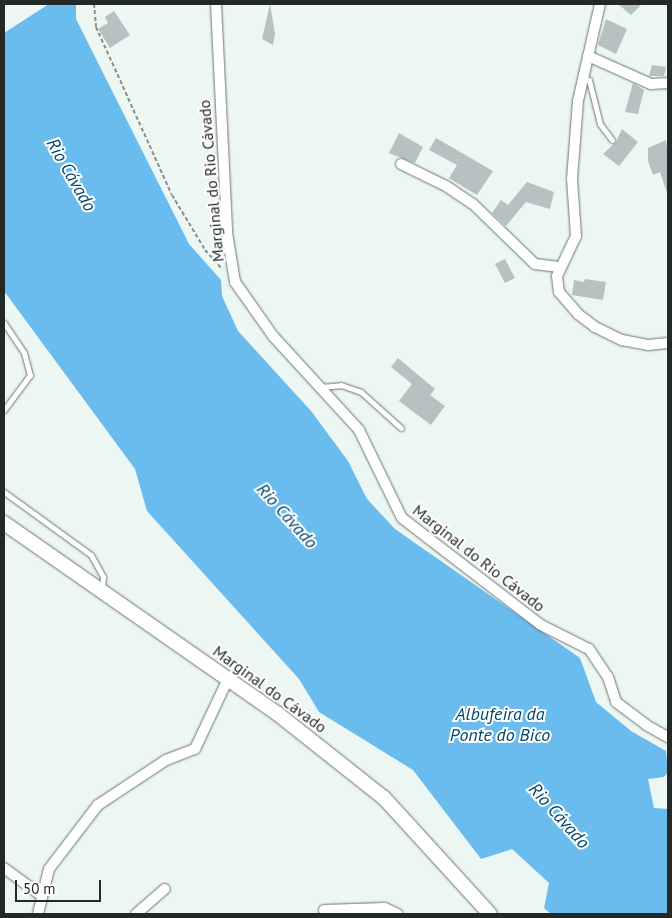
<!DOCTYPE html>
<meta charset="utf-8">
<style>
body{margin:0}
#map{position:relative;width:672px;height:918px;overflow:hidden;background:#ecf6f3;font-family:"PT Sans",sans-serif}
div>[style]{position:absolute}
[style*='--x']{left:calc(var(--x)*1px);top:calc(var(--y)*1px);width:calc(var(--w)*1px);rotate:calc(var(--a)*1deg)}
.water>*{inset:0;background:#6abcee}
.building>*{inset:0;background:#b6c1c2}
.path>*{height:2px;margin-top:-1px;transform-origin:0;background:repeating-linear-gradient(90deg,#89908e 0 4px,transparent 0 6.5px)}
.roads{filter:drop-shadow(0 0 1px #6b7572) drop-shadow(0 0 1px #6b7572)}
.lane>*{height:5px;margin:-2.5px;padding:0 2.5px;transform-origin:2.5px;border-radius:2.5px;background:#fff}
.street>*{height:10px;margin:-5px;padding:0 5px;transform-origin:5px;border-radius:5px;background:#fff}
.secondary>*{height:14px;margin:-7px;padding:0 7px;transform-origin:7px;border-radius:7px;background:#fff}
span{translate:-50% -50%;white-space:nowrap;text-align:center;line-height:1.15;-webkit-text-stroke:4px #fff;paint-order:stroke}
.street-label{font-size:16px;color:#242827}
.water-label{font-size:18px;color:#004667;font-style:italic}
.frame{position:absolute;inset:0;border:5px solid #242827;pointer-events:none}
.scale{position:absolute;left:15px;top:880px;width:86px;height:22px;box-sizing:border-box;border:2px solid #242827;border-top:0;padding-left:6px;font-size:15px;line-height:18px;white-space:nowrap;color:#242827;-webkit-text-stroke:4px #fff;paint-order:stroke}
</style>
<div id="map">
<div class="water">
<div style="clip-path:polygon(49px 4px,76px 4px,76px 19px,189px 244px,221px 280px,222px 296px,238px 331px,311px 411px,348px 461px,367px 499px,395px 529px,580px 658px,596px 702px,631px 731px,666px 751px,668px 772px,664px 777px,648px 779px,654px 808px,668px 809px,668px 914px,551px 914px,544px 908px,549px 883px,512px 849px,481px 859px,413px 770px,319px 712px,299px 679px,147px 511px,135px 469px,4px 291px,4px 33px)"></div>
</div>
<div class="building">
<div style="clip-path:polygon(270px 4px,275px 34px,273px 45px,262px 39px)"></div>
<div style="clip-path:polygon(618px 4px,642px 4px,631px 15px)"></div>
<div style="clip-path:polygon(114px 11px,130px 35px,110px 48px,98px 29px,108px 23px,105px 17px)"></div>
<div style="clip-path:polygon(606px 19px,627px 29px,616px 54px,598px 45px)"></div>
<div style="clip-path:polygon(652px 65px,666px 67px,664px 76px,649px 76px)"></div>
<div style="clip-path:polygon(633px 83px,644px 90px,638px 114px,625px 112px)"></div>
<div style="clip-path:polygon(622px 129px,638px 142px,619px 166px,603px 154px,616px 142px)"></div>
<div style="clip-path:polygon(399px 133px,423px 147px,415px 163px,389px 153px)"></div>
<div style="clip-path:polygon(436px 138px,493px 171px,477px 195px,449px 178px,457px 165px,429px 150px)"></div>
<div style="clip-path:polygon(666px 140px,668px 157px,667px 193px,660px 172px,653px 175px,648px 161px,648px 148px)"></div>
<div style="clip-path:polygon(527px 182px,554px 192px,550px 209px,526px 202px,506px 226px,492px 213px,501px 200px,508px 205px)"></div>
<div style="clip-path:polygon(505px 259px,515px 278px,505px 283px,495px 264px)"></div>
<div style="clip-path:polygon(585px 279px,606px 282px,603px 300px,572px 295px,574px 280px,584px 282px)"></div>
<div style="clip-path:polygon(398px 358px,435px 389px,430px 395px,445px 406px,431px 425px,399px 401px,412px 384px,391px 367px)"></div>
</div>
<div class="path">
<div style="--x:94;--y:4;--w:23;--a:85"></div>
<div style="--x:96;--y:27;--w:184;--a:65.7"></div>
<div style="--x:172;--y:195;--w:64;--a:59"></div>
<div style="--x:205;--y:250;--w:24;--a:48"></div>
</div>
<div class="roads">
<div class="lane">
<div style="--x:583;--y:79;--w:6;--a:9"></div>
<div style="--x:589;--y:80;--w:45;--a:76"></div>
<div style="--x:600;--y:124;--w:20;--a:53"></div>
<div style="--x:4;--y:323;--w:36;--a:56"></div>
<div style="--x:24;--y:353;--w:23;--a:75"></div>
<div style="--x:30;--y:375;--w:44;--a:126.6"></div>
<div style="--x:320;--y:387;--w:21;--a:-5"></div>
<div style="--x:341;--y:385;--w:21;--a:19"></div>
<div style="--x:361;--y:392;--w:54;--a:42"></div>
<div style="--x:4;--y:492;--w:107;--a:35.9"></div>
<div style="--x:91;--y:555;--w:25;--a:61"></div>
<div style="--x:103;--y:577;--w:11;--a:95"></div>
</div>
<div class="street">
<div style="--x:216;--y:4;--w:229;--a:87.2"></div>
<div style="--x:227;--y:233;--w:50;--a:80.7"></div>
<div style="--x:235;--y:282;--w:66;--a:54.9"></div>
<div style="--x:273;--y:336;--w:127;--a:47.5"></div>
<div style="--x:359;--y:430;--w:98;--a:64"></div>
<div style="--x:402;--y:518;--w:175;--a:37.6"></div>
<div style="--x:541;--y:625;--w:54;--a:26.6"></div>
<div style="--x:589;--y:649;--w:34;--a:56"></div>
<div style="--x:608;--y:677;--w:26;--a:72"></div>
<div style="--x:616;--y:702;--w:38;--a:37"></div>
<div style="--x:646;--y:725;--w:25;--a:29"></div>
<div style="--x:600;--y:4;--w:99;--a:102.8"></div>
<div style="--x:578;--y:101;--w:78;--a:94.4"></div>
<div style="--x:572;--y:179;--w:57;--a:86"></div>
<div style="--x:576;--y:236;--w:44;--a:115.4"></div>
<div style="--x:557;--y:276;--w:16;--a:83"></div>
<div style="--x:559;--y:292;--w:29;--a:49"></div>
<div style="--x:578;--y:314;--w:21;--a:37"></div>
<div style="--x:595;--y:327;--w:30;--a:26"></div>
<div style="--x:622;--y:340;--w:26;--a:11"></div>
<div style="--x:648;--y:345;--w:20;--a:-6"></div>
<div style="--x:588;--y:56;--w:69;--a:24"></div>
<div style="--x:651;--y:84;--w:17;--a:-3"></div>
<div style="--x:401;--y:164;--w:50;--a:26.1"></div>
<div style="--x:446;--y:186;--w:32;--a:34"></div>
<div style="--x:473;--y:204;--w:86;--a:44.1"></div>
<div style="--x:535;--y:264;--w:26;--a:7"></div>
<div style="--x:4;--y:868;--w:47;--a:36.4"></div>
<div style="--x:324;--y:910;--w:61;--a:-1.9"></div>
<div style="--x:385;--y:908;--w:14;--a:25"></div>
<div style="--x:38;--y:914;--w:46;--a:-76.3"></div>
<div style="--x:49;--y:869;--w:81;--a:-52.6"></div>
<div style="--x:98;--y:805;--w:82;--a:-33.5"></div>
<div style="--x:166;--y:760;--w:31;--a:-21"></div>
<div style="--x:195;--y:749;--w:77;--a:-64.8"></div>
<div style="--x:136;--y:914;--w:38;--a:-41"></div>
</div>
<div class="secondary">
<div style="--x:4;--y:523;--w:334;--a:34.9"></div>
<div style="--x:278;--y:714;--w:135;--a:38.4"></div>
<div style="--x:384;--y:798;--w:157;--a:47.6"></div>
</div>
</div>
<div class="street-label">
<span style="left:211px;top:181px;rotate:-95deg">Marginal do Rio Cávado</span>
<span style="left:479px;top:558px;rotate:38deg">Marginal do Rio Cávado</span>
<span style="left:270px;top:689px;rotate:36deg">Marginal do Cávado</span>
</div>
<div class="water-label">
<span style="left:71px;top:175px;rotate:60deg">Rio Cávado</span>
<span style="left:287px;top:516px;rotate:48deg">Rio Cávado</span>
<span style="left:500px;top:725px">Albufeira da<br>Ponte do Bico</span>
<span style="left:559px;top:816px;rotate:48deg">Rio Cávado</span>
</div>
<div class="frame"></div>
<div class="scale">50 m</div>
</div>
